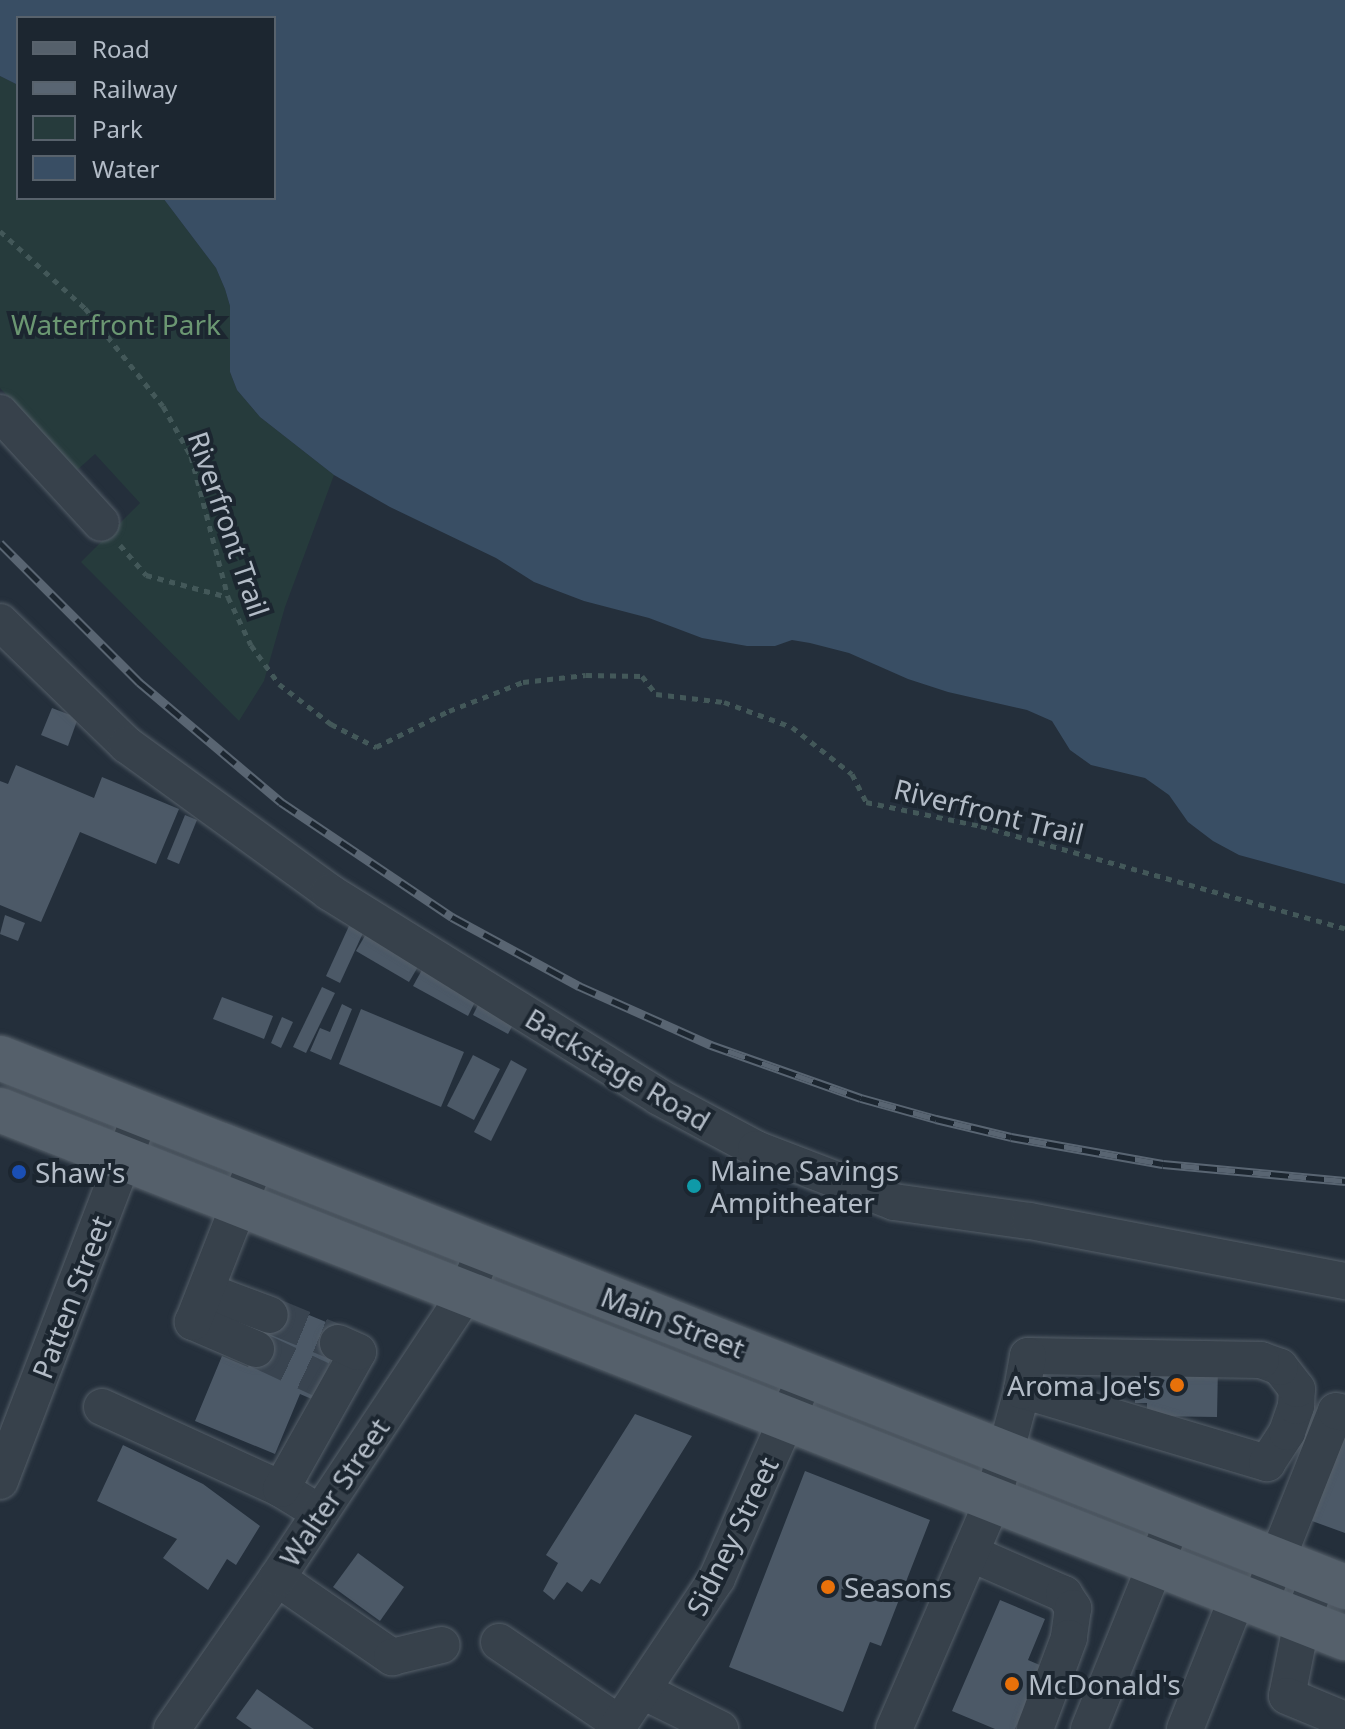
<!DOCTYPE html>
<style>
body{margin:0}
#map{position:relative;width:1345px;height:1729px;overflow:hidden;background:#242f3b;font-family:"Noto Sans",sans-serif}
div>[style]{position:absolute}
[style*='--x']{left:calc(var(--x)*1px);top:calc(var(--y)*1px);width:calc(var(--w)*1px);rotate:calc(var(--a)*1deg)}
.green>*{inset:0;background:#263b3c}
.water>*{inset:0;background:#394e64}
.building>*{inset:0;background:#4c5967}
.minor-tunnel>*{height:36px;margin-top:-18px;transform-origin:0;background:repeating-linear-gradient(90deg,#394450 0 36px,transparent 0 54px)}
.path>*{height:5px;margin-top:-2.5px;transform-origin:0;background:repeating-linear-gradient(90deg,#435859 0 6px,transparent 0 12px)}
.roads{filter:drop-shadow(0 0 2px #555f69) drop-shadow(0 0 2px #555f69)}
.minor>*{height:36px;margin:-18px;padding:0 18px;transform-origin:18px;border-radius:18px;background:#37414b}
.major>*{height:44px;margin:-22px;padding:0 22px;transform-origin:22px;border-radius:22px;background:#55606b}
.rail>*{height:9px;margin-top:-4.5px;transform-origin:0;background:repeating-linear-gradient(90deg,#1c2630 0 18px,#596572 0 36px);box-sizing:border-box;border-block:2px solid #596572}
.dots>*{width:22px;height:22px;translate:-50% -50%;box-sizing:border-box;border:4px solid #1c2630;border-radius:50%}
span{translate:-50% -50%;white-space:nowrap;text-align:center;line-height:1.15;-webkit-text-stroke:8px #1c2630;paint-order:stroke}
.park-label{font-size:28px;color:#6b9772}
.street-label{font-size:28px;color:#b3bcc7}
.poi-label{font-size:28px;color:#b3bcc7}
.left{translate:0 -50%;text-align:left}
.right{translate:-100% -50%;text-align:right}
.legend{position:absolute;left:16px;top:16px;width:260px;height:184px;box-sizing:border-box;background:#1c2630;border:2px solid #58626c;margin:0;padding:10px 14px;list-style:none;font-size:24px;color:#b3bcc7}
.legend li{display:flex;align-items:center;gap:16px;height:40px}
.legend b{width:40px;border:2px solid #58626c}
</style>
<div id="map">
<div class="green">
<div style="clip-path:polygon(0 76px,18px 85px,18px 198px,163px 198px,216px 268px,225px 289px,230px 306px,230px 372px,237px 390px,260px 417px,334px 475px,285px 607px,264px 681px,239px 721px,81px 562px,140px 503px,95px 454px,76px 471px,0 388px)"></div>
</div>
<div class="water">
<div style="clip-path:polygon(0 0,1345px 0,1345px 884px,1239px 855px,1213px 841px,1188px 822px,1169px 795px,1145px 778px,1091px 765px,1070px 750px,1052px 721px,1027px 710px,948px 692px,908px 679px,849px 653px,810px 643px,792px 640px,775px 646px,747px 646px,702px 638px,649px 618px,584px 601px,534px 582px,496px 558px,390px 507px,334px 475px,260px 417px,237px 390px,230px 372px,230px 306px,225px 289px,216px 268px,163px 198px,274px 198px,274px 18px,18px 18px,18px 85px,0 76px)"></div>
</div>
<div class="building">
<div style="clip-path:polygon(52px 708px,78px 718px,68px 746px,41px 735px)"></div>
<div style="clip-path:polygon(16px 765px,94px 798px,102px 777px,179px 809px,156px 864px,80px 832px,41px 922px,0 905px,0 781px,8px 784px)"></div>
<div style="clip-path:polygon(185px 815px,197px 820px,179px 864px,167px 859px)"></div>
<div style="clip-path:polygon(5px 915px,25px 923px,18px 941px,0 934px)"></div>
<div style="clip-path:polygon(349px 926px,363px 933px,340px 983px,326px 976px)"></div>
<div style="clip-path:polygon(366px 934px,419px 965px,409px 982px,356px 951px)"></div>
<div style="clip-path:polygon(423px 968px,477px 998px,468px 1016px,413px 986px)"></div>
<div style="clip-path:polygon(322px 987px,335px 993px,306px 1053px,293px 1047px)"></div>
<div style="clip-path:polygon(222px 997px,273px 1016px,264px 1039px,213px 1019px)"></div>
<div style="clip-path:polygon(480px 1001px,515px 1021px,508px 1034px,473px 1015px)"></div>
<div style="clip-path:polygon(342px 1004px,352px 1009px,331px 1060px,310px 1051px,320px 1028px,330px 1032px)"></div>
<div style="clip-path:polygon(361px 1009px,464px 1052px,441px 1107px,339px 1064px)"></div>
<div style="clip-path:polygon(282px 1017px,293px 1022px,281px 1048px,271px 1043px)"></div>
<div style="clip-path:polygon(473px 1055px,500px 1069px,474px 1120px,447px 1106px)"></div>
<div style="clip-path:polygon(511px 1060px,527px 1069px,491px 1141px,474px 1132px)"></div>
<div style="clip-path:polygon(275px 1301px,343px 1329px,314px 1400px,300px 1394px,275px 1454px,195px 1421px,222px 1356px,248px 1367px)"></div>
<div style="clip-path:polygon(1135px 1367px,1218px 1367px,1217px 1417px,1147px 1416px,1147px 1403px,1135px 1403px)"></div>
<div style="clip-path:polygon(635px 1414px,692px 1436px,600px 1584px,591px 1579px,582px 1592px,567px 1582px,554px 1600px,543px 1591px,558px 1563px,546px 1555px)"></div>
<div style="clip-path:polygon(1345px 1433px,1345px 1533px,1312px 1521px)"></div>
<div style="clip-path:polygon(123px 1445px,203px 1484px,260px 1526px,236px 1565px,227px 1559px,208px 1590px,163px 1558px,177px 1539px,97px 1501px)"></div>
<div style="clip-path:polygon(805px 1471px,930px 1520px,881px 1646px,870px 1642px,843px 1712px,729px 1667px)"></div>
<div style="clip-path:polygon(358px 1553px,404px 1587px,380px 1621px,333px 1587px)"></div>
<div style="clip-path:polygon(1000px 1600px,1045px 1619px,1028px 1660px,1042px 1666px,1015px 1729px,995px 1729px,952px 1711px)"></div>
<div style="clip-path:polygon(257px 1689px,314px 1729px,252px 1729px,236px 1718px)"></div>
</div>
<div class="minor-tunnel">
<div style="--x:270;--y:1315;--w:74;--a:22.4"></div>
<div style="--x:256;--y:1349;--w:73;--a:25.2"></div>
</div>
<div class="path">
<div style="--x:0;--y:231;--w:115;--a:42.2"></div>
<div style="--x:85;--y:308;--w:125;--a:51.5"></div>
<div style="--x:163;--y:406;--w:57;--a:60.8"></div>
<div style="--x:191;--y:456;--w:146;--a:75.3"></div>
<div style="--x:228;--y:597;--w:53;--a:64.4"></div>
<div style="--x:251;--y:645;--w:48;--a:54.3"></div>
<div style="--x:279;--y:684;--w:66;--a:37.6"></div>
<div style="--x:331;--y:724;--w:51;--a:27.1"></div>
<div style="--x:376;--y:747;--w:81;--a:-26.3"></div>
<div style="--x:449;--y:711;--w:79;--a:-21.4"></div>
<div style="--x:523;--y:682;--w:63;--a:-6.3"></div>
<div style="--x:586;--y:675;--w:56;--a:1"></div>
<div style="--x:642;--y:676;--w:23;--a:52"></div>
<div style="--x:656;--y:694;--w:68;--a:6.7"></div>
<div style="--x:724;--y:702;--w:72;--a:20.2"></div>
<div style="--x:792;--y:727;--w:76;--a:38.1"></div>
<div style="--x:852;--y:774;--w:31;--a:63"></div>
<div style="--x:866;--y:802;--w:117;--a:11.8"></div>
<div style="--x:981;--y:826;--w:378;--a:15.7"></div>
<div style="--x:120;--y:545;--w:40;--a:49"></div>
<div style="--x:146;--y:575;--w:85;--a:15"></div>
</div>
<div class="roads">
<div class="minor">
<div style="--x:0;--y:413;--w:149;--a:47.4"></div>
<div style="--x:0;--y:622;--w:177;--a:44.1"></div>
<div style="--x:127;--y:745;--w:250;--a:36"></div>
<div style="--x:329;--y:892;--w:388;--a:31.8"></div>
<div style="--x:659;--y:1097;--w:110;--a:28.2"></div>
<div style="--x:756;--y:1149;--w:148;--a:21"></div>
<div style="--x:894;--y:1202;--w:137;--a:8"></div>
<div style="--x:1030;--y:1221;--w:321;--a:10.8"></div>
<div style="--x:206;--y:1291;--w:68;--a:20.6"></div>
<div style="--x:256;--y:1349;--w:69;--a:-156.8"></div>
<div style="--x:193;--y:1322;--w:175;--a:-68.6"></div>
<div style="--x:102;--y:1407;--w:197;--a:24.6"></div>
<div style="--x:0;--y:1481;--w:393;--a:-69"></div>
<div style="--x:320;--y:1513;--w:46;--a:-148.4"></div>
<div style="--x:281;--y:1489;--w:157;--a:-60.7"></div>
<div style="--x:358;--y:1352;--w:22;--a:-156"></div>
<div style="--x:970;--y:1553;--w:103;--a:23.6"></div>
<div style="--x:1064;--y:1594;--w:17;--a:57"></div>
<div style="--x:1073;--y:1608;--w:30;--a:98"></div>
<div style="--x:1069;--y:1638;--w:97;--a:110.5"></div>
<div style="--x:1319;--y:1576;--w:48;--a:110.7"></div>
<div style="--x:1302;--y:1621;--w:76;--a:101.3"></div>
<div style="--x:1287;--y:1696;--w:63;--a:22.5"></div>
<div style="--x:277;--y:1578;--w:140;--a:34.5"></div>
<div style="--x:392;--y:1657;--w:51;--a:-13.5"></div>
<div style="--x:1266;--y:1587;--w:189;--a:-68.3"></div>
<div style="--x:1336;--y:1411;--w:9;--a:13"></div>
<div style="--x:499;--y:1642;--w:146;--a:34.1"></div>
<div style="--x:643;--y:1691;--w:86;--a:26.3"></div>
<div style="--x:172;--y:1729;--w:184;--a:-55.2"></div>
<div style="--x:277;--y:1578;--w:342;--a:-56.4"></div>
<div style="--x:466;--y:1293;--w:49;--a:-67.1"></div>
<div style="--x:616;--y:1729;--w:182;--a:-56.2"></div>
<div style="--x:717;--y:1578;--w:222;--a:-66.3"></div>
<div style="--x:894;--y:1729;--w:249;--a:-66.6"></div>
<div style="--x:993;--y:1500;--w:114;--a:-75.2"></div>
<div style="--x:1022;--y:1390;--w:256;--a:16.6"></div>
<div style="--x:1267;--y:1463;--w:37;--a:-57"></div>
<div style="--x:1287;--y:1432;--w:28;--a:-71"></div>
<div style="--x:1296;--y:1406;--w:17;--a:-87"></div>
<div style="--x:1297;--y:1389;--w:28;--a:-128"></div>
<div style="--x:1280;--y:1367;--w:20;--a:-160"></div>
<div style="--x:1261;--y:1360;--w:233;--a:-179"></div>
<div style="--x:1028;--y:1356;--w:35;--a:100"></div>
<div style="--x:1089;--y:1729;--w:227;--a:-68"></div>
<div style="--x:1185;--y:1729;--w:143;--a:-68.3"></div>
</div>
<div class="major">
<div style="--x:0;--y:1058;--w:1445;--a:21.47"></div>
<div style="--x:0;--y:1110;--w:1445;--a:21.43"></div>
</div>
</div>
<div class="rail">
<div style="--x:0;--y:543;--w:197;--a:45"></div>
<div style="--x:139;--y:682;--w:186;--a:40.2"></div>
<div style="--x:281;--y:802;--w:206;--a:33.9"></div>
<div style="--x:452;--y:917;--w:145;--a:28.5"></div>
<div style="--x:579;--y:986;--w:145;--a:24.1"></div>
<div style="--x:711;--y:1045;--w:159;--a:19.5"></div>
<div style="--x:861;--y:1098;--w:78;--a:15.6"></div>
<div style="--x:936;--y:1119;--w:77;--a:13.5"></div>
<div style="--x:1011;--y:1137;--w:154;--a:10.1"></div>
<div style="--x:1163;--y:1164;--w:183;--a:5.3"></div>
</div>
<div class="dots">
<div style="left:19px;top:1172px;background:#1a4fb4"></div>
<div style="left:694px;top:1186px;background:#0f9aa8"></div>
<div style="left:1177px;top:1385px;background:#e8710a"></div>
<div style="left:828px;top:1587px;background:#e8710a"></div>
<div style="left:1012px;top:1684px;background:#e8710a"></div>
</div>
<div class="park-label">
<span style="left:116px;top:324px">Waterfront Park</span>
</div>
<div class="street-label">
<span style="left:229px;top:524px;rotate:71deg">Riverfront Trail</span>
<span style="left:989px;top:811px;rotate:14deg">Riverfront Trail</span>
<span style="left:618px;top:1069px;rotate:31deg">Backstage Road</span>
<span style="left:71px;top:1297px;rotate:-69deg">Patten Street</span>
<span style="left:673px;top:1322px;rotate:21deg">Main Street</span>
<span style="left:334px;top:1492px;rotate:-56deg">Walter Street</span>
<span style="left:732px;top:1536px;rotate:-64deg">Sidney Street</span>
</div>
<div class="poi-label">
<span class="left" style="left:710px;top:1186px">Maine Savings<br>Ampitheater</span>
<span class="left" style="left:35px;top:1172px">Shaw's</span>
<span class="right" style="left:1161px;top:1385px">Aroma Joe's</span>
<span class="left" style="left:844px;top:1587px">Seasons</span>
<span class="left" style="left:1028px;top:1684px">McDonald's</span>
</div>
<ul class="legend">
<li><b style="height:10px;background:#55606b"></b>Road</li>
<li><b style="height:10px;background:#596572"></b>Railway</li>
<li><b style="height:22px;background:#263b3c"></b>Park</li>
<li><b style="height:22px;background:#394e64"></b>Water</li>
</ul>
</div>
